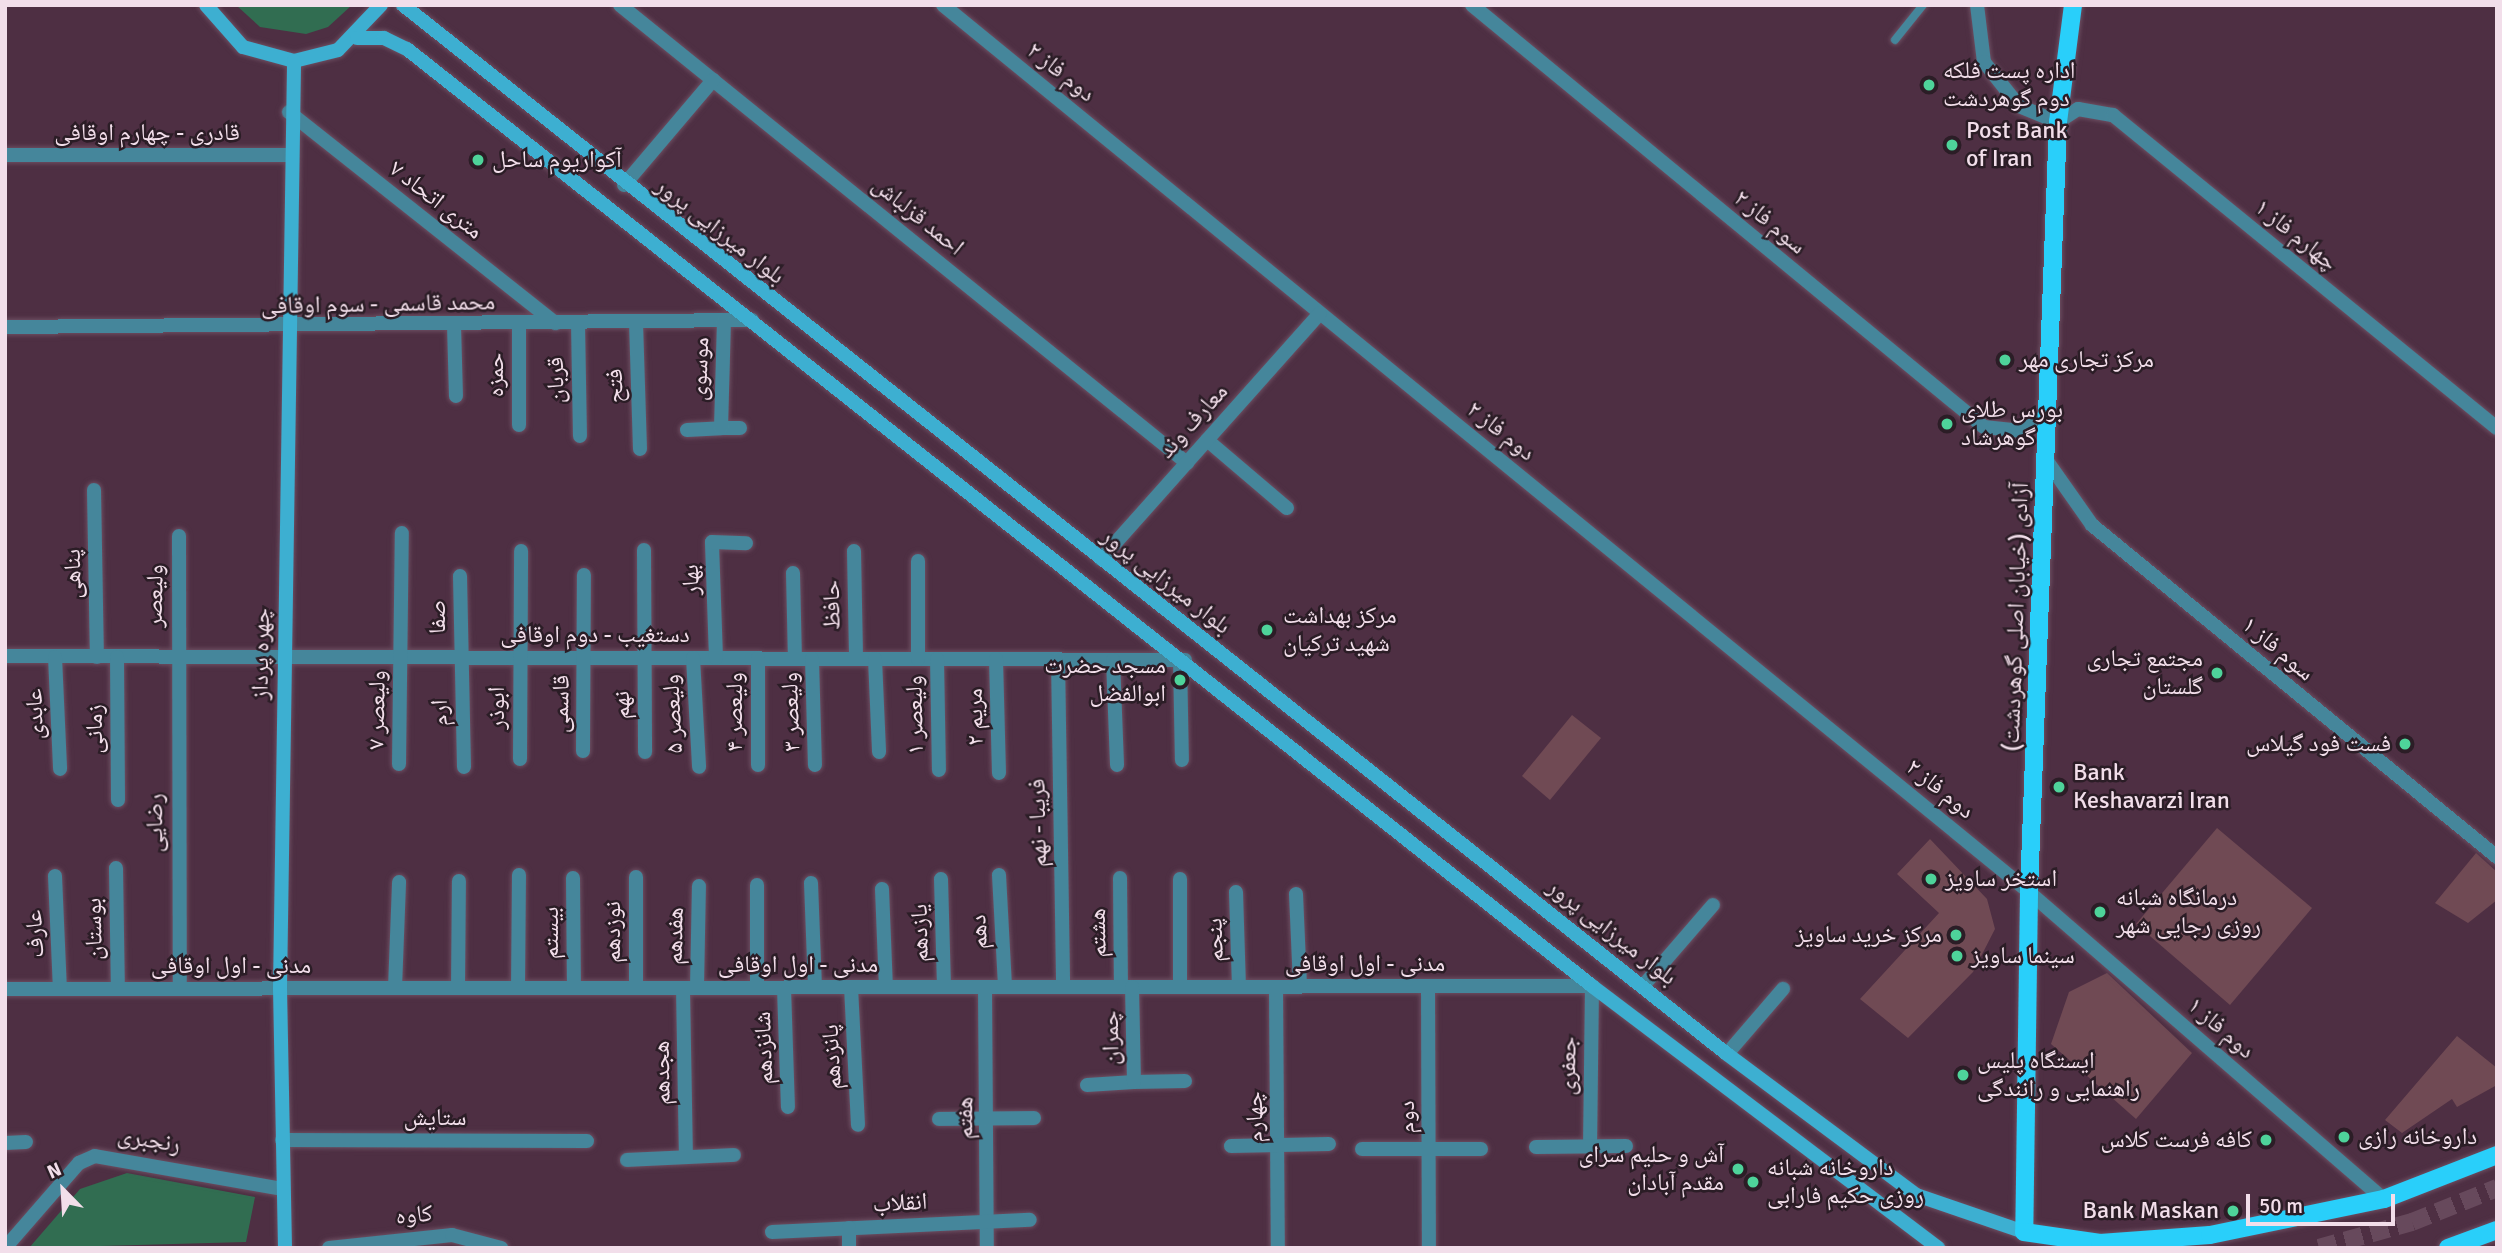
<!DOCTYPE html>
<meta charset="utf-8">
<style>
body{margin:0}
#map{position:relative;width:2502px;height:1253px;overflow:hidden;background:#4e2f43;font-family:Signika,"Noto Naskh Arabic",sans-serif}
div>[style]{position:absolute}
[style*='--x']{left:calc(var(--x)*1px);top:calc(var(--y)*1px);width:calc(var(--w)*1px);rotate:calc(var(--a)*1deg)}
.green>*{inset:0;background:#316d51}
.building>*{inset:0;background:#704a54}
.primary-tunnel>*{height:18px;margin-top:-9px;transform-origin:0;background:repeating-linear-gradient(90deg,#67495c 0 18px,transparent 0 27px)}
.roads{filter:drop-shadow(0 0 2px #6c4e61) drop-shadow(0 0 2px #6c4e61)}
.lane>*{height:8px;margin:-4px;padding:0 4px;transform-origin:4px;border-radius:4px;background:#45869b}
.street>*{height:14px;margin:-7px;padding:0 7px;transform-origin:7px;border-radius:7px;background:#45869b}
.secondary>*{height:14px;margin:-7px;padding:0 7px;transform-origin:7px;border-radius:7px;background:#3dafd1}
.primary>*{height:18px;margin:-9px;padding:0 9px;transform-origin:9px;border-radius:9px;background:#29cffa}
.dots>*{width:19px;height:19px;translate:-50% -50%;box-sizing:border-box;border:4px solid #2b1d26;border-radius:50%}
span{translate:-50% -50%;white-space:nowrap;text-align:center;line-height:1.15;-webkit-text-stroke:5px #2b1d26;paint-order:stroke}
.poi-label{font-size:24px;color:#f2deea}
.left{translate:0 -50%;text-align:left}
.right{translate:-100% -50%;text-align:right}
.street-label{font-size:24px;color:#f2deea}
.frame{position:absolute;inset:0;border:7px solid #f2deea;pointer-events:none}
.north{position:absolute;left:28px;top:1155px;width:70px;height:70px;-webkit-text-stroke:5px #2b1d26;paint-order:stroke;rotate:336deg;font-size:19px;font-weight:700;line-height:28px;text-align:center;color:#f2deea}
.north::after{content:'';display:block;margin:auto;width:24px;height:32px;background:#f2deea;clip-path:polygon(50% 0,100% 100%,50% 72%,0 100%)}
.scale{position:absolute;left:2246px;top:1194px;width:149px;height:32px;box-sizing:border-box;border:4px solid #f2deea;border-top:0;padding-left:9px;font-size:21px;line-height:24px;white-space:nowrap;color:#f2deea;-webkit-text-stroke:5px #2b1d26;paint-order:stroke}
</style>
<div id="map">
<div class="green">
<div style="clip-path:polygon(236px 5px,352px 5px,328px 27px,306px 34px,260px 27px)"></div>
<div style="clip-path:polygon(127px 1173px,255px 1197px,246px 1242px,29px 1248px,80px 1189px)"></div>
</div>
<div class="building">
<div style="clip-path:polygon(1572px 715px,1601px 738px,1550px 800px,1522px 776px)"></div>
<div style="clip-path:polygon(2217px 828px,2312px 908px,2230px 1005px,2136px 924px)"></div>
<div style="clip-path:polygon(1930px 839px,1987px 899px,1995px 929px,1973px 972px,1908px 1038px,1860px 999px,1939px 913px,1897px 874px)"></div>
<div style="clip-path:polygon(2476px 853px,2497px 872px,2497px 900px,2468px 923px,2435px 903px)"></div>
<div style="clip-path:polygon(2107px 973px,2192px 1053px,2136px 1119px,2051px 1044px,2069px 992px)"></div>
<div style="clip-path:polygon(2457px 1036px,2497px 1068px,2497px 1085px,2457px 1107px,2452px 1099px,2402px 1133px,2385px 1120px)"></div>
</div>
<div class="primary-tunnel">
<div style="--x:2319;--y:1248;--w:97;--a:-15.6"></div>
<div style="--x:2412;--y:1222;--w:92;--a:-21.8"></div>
</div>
<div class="roads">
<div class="lane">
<div style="--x:1895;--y:40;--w:45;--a:-51.3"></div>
</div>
<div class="street">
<div style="--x:620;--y:5;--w:729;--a:38.93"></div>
<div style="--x:943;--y:5;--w:1402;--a:39.24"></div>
<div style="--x:2029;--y:892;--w:469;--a:40.9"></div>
<div style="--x:1472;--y:5;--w:663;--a:39.5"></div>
<div style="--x:1984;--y:427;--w:38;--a:6"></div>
<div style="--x:2022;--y:431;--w:31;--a:-33"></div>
<div style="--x:1977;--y:5;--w:57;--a:83"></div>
<div style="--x:1984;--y:62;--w:56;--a:51.5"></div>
<div style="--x:2019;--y:106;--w:42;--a:22.3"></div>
<div style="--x:2058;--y:122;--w:24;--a:-33"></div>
<div style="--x:2078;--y:109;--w:36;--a:10"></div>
<div style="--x:2113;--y:115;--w:495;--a:39.2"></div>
<div style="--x:289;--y:112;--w:340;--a:38.4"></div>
<div style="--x:5;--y:155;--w:284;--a:0"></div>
<div style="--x:624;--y:185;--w:138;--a:-49.7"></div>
<div style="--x:636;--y:322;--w:127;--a:88.2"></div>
<div style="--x:578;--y:323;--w:113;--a:89"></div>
<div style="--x:519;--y:324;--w:101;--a:90"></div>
<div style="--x:454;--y:325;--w:71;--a:88.4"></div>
<div style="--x:5;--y:327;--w:747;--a:-0.54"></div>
<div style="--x:721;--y:428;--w:19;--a:0"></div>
<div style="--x:687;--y:430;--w:34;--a:-3"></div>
<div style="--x:721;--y:428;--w:108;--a:-88.4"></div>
<div style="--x:1207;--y:440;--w:105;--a:40.4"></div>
<div style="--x:2047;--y:461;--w:78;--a:54.9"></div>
<div style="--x:2092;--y:525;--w:524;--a:39.34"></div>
<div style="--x:94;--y:490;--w:167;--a:89"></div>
<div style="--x:179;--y:536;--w:452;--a:89.9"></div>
<div style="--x:644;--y:550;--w:202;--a:89.7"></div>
<div style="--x:854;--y:551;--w:108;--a:88.9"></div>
<div style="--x:1101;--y:559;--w:329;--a:-48.3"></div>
<div style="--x:793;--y:573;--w:86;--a:88.7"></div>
<div style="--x:460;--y:576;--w:191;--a:88.8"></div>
<div style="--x:5;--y:656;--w:1180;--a:0.19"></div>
<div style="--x:55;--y:657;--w:112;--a:87.4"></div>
<div style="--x:117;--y:657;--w:143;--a:89.6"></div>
<div style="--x:693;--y:658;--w:109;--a:86.8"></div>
<div style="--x:716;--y:658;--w:116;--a:-92"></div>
<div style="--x:712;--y:542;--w:34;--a:2"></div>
<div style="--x:812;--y:659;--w:106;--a:88.4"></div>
<div style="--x:875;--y:659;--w:93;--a:87.5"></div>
<div style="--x:918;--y:659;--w:98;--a:-90"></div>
<div style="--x:937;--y:659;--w:111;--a:89"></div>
<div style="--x:996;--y:659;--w:114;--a:88.5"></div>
<div style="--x:1058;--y:659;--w:328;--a:89.1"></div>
<div style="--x:1113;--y:660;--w:105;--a:87.8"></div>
<div style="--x:1180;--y:660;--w:100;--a:88.9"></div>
<div style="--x:583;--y:751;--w:176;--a:-89.7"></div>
<div style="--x:520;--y:759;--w:208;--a:-89.7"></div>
<div style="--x:399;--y:764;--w:231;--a:-89.3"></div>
<div style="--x:758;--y:765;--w:107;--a:-90"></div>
<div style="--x:116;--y:868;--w:121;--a:89.1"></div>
<div style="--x:999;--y:875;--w:112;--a:86.9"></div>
<div style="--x:55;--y:876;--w:113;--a:87.5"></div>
<div style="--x:573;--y:878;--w:110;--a:89.5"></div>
<div style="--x:1120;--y:878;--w:109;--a:89.5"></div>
<div style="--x:941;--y:879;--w:108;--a:88.4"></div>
<div style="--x:811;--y:883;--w:104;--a:87.8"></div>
<div style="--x:882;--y:889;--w:98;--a:87.7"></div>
<div style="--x:1236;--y:892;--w:95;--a:88.2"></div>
<div style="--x:1296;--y:894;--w:92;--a:87.5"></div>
<div style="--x:1428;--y:986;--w:262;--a:89.8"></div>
<div style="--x:1643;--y:986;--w:107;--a:-49.2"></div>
<div style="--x:697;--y:987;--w:101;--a:-88.9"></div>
<div style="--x:851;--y:987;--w:138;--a:87.1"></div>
<div style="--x:985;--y:987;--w:261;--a:89.6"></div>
<div style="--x:1180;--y:987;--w:108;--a:-90"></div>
<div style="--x:1276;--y:987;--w:261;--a:89.6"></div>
<div style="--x:395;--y:988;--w:106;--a:-87.8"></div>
<div style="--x:458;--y:988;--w:107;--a:-89.5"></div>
<div style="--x:518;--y:988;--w:113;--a:-89.5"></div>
<div style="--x:636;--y:988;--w:111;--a:-90"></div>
<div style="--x:683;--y:988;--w:169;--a:89"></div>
<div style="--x:757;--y:988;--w:103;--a:-90"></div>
<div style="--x:784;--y:988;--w:119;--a:88.1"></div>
<div style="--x:5;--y:989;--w:1587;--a:-0.11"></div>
<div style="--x:1592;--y:986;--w:161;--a:90.7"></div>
<div style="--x:1727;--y:1054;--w:86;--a:-49.3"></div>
<div style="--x:1134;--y:1082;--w:51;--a:-1.1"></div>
<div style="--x:1087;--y:1085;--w:47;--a:-3.7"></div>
<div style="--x:1134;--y:1082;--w:95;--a:-91.2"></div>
<div style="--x:939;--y:1119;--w:95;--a:-0.6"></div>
<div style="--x:282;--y:1140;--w:305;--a:0.2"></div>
<div style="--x:5;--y:1143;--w:21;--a:-3"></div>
<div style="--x:1231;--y:1146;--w:98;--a:-1.2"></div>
<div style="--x:1536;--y:1147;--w:90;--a:-0.6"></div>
<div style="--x:1362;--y:1149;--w:119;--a:0"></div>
<div style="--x:627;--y:1160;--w:107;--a:-2.7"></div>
<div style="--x:772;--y:1232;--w:258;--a:-2.7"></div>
<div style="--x:5;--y:1248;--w:113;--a:-49"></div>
<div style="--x:79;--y:1163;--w:17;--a:-24"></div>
<div style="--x:95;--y:1156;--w:190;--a:10"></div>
<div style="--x:329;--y:1248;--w:124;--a:-6"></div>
<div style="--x:452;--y:1235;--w:51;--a:14.9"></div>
<div style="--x:849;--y:1248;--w:20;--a:-90"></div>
</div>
<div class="secondary">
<div style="--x:206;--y:5;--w:56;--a:48.6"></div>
<div style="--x:243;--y:47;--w:53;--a:15.4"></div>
<div style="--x:294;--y:61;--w:45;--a:-14"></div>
<div style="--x:338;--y:50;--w:62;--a:-46.3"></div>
<div style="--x:403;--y:5;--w:1689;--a:38.39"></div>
<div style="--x:1727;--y:1054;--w:236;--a:36.7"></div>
<div style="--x:1916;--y:1195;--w:114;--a:18.9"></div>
<div style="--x:357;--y:38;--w:27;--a:0"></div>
<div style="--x:384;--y:38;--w:25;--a:26"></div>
<div style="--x:407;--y:49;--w:1511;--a:38.33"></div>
<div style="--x:1592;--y:986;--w:434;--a:37.1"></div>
<div style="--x:285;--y:1248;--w:260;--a:-91.1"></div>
<div style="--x:280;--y:988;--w:927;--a:-89.13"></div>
</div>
<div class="primary">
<div style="--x:2073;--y:5;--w:118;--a:97.3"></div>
<div style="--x:2058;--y:122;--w:771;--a:92.16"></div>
<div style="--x:2029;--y:892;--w:340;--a:90.8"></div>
<div style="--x:2024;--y:1232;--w:77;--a:8.2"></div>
<div style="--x:2100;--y:1243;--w:110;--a:-4.2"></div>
<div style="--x:2210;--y:1235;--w:178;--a:-11.7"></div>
<div style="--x:2384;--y:1199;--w:121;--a:-21.3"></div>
<div style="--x:2448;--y:1248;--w:52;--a:-20.2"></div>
</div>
</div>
<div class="dots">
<div style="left:1929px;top:85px;background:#4ed39a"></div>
<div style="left:1952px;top:145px;background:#4ed39a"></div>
<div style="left:478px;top:160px;background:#4ed39a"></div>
<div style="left:2005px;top:360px;background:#4ed39a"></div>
<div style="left:1947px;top:424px;background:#4ed39a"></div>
<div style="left:1267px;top:630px;background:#4ed39a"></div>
<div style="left:2217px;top:673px;background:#4ed39a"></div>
<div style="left:1180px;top:680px;background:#4ed39a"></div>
<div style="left:2405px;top:744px;background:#4ed39a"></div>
<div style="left:2059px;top:787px;background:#4ed39a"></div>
<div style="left:1931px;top:879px;background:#4ed39a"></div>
<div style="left:2100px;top:912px;background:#4ed39a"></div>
<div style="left:1956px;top:935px;background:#4ed39a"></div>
<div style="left:1957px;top:956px;background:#4ed39a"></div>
<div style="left:1963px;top:1075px;background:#4ed39a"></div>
<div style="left:2344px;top:1137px;background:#4ed39a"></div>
<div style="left:2266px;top:1140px;background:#4ed39a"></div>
<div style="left:1738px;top:1169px;background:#4ed39a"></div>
<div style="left:1753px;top:1182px;background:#4ed39a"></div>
<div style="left:2233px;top:1211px;background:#4ed39a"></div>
</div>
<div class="poi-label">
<span class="left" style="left:1943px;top:85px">اداره پست فلکه<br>دوم گوهردشت</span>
<span class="left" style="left:1966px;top:145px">Post Bank<br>of Iran</span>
<span class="left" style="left:492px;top:160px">آکواریوم ساحل</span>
<span class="left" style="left:2019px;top:360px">مرکز تجاری مهر</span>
<span class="left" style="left:1961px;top:424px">بورس طلای<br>گوهرشاد</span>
<span class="left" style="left:1283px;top:630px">مرکز بهداشت<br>شهید ترکیان</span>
<span class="right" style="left:2203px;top:673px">مجتمع تجاری<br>گلستان</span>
<span class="right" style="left:1166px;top:680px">مسجد حضرت<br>ابوالفضل</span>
<span class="right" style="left:2391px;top:744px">فست فود گیلاس</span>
<span class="left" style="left:2073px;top:787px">Bank<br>Keshavarzi Iran</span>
<span class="left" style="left:1945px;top:879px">استخر ساویز</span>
<span class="left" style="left:2116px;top:912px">درمانگاه شبانه<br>روزی رجایی شهر</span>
<span class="right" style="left:1942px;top:935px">مرکز خرید ساویز</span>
<span class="left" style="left:1971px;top:956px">سینما ساویز</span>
<span class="left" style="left:1977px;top:1075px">ایستگاه پلیس<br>راهنمایی و رانندگی</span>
<span class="left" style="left:2358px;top:1137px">داروخانه رازی</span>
<span class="right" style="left:2252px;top:1140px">کافه فرست کلاس</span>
<span class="right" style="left:1724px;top:1169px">آش و حلیم سرای<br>مقدم آبادان</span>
<span class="left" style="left:1767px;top:1182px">داروخانه شبانه<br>روزی حکیم فارابی</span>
<span class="right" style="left:2219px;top:1211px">Bank Maskan</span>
</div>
<div class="street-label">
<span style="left:1061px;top:72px;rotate:39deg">دوم فاز ۲</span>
<span style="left:147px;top:133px">قادری - چهارم اوقافی</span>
<span style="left:436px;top:200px;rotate:38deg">۷ متری اتحاد</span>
<span style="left:918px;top:216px;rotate:39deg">احمد قزلباش</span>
<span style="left:1770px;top:222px;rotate:40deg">سوم فاز ۲</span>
<span style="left:720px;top:231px;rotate:38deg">بلوار میرزایی پرور</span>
<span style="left:2296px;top:235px;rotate:39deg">چهارم فاز ۱</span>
<span style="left:378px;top:304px;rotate:-1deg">محمد قاسمی - سوم اوقافی</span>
<span style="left:700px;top:369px;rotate:-88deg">موسوی</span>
<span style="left:496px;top:375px;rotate:-90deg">حمزه</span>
<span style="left:556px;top:380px;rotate:-91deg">قربان</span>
<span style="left:615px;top:386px;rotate:-92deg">فتح</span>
<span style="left:1193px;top:421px;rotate:-48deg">معارف وند</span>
<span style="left:1501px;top:431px;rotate:39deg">دوم فاز ۲</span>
<span style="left:73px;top:574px;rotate:-91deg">پناهی</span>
<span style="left:691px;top:580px;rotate:-92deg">بهار</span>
<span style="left:1166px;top:581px;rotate:38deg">بلوار میرزایی پرور</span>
<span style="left:155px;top:596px;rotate:-89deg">ولیعصر</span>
<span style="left:832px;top:605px;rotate:-91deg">حافظ</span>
<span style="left:438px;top:617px;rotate:-90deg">صفا</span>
<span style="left:2016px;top:617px;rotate:-88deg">آزادی (خیابان اصلی گوهردشت)</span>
<span style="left:595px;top:635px">دستغیب - دوم اوقافی</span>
<span style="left:2278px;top:649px;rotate:40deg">سوم فاز ۱</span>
<span style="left:261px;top:654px;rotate:-89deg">چهره پرداز</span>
<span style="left:561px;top:704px;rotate:-89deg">قاسمی</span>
<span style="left:622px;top:705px;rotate:-90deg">نهم</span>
<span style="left:497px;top:708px;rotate:-90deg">ابوذر</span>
<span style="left:377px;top:710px;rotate:-89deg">ولیعصر ۷</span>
<span style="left:735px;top:712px;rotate:-90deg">ولیعصر ۴</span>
<span style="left:791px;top:712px;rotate:-92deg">ولیعصر ۳</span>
<span style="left:440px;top:713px;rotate:-92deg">ارم</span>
<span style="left:35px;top:714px;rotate:-92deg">عابدی</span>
<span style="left:673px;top:714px;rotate:-93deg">ولیعصر ۵</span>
<span style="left:915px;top:715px;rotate:-91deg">ولیعصر ۱</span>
<span style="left:975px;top:717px;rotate:-91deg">مریم ۲</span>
<span style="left:95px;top:729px;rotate:-90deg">زمانی</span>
<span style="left:1940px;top:789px;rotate:39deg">دوم فاز ۲</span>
<span style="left:155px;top:823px;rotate:-90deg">رضایی</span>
<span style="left:1038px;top:823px;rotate:-91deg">فریبا - نهم</span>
<span style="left:94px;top:929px;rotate:-91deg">بوستان</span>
<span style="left:613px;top:932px;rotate:-90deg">نوزدهم</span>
<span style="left:979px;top:932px;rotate:-93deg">دهم</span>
<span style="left:1612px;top:932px;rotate:38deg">بلوار میرزایی پرور</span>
<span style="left:551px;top:933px;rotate:-90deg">بیستم</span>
<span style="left:920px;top:933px;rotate:-91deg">یازدهم</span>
<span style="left:1098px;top:933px;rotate:-91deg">هشتم</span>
<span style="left:35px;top:934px;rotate:-93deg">عارف</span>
<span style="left:675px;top:936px;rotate:-89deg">هفدهم</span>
<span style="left:1215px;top:940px;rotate:-92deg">پنجم</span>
<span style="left:1365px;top:964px">مدنی - اول اوقافی</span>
<span style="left:798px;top:965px">مدنی - اول اوقافی</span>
<span style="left:231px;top:966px">مدنی - اول اوقافی</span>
<span style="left:2221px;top:1028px;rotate:41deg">دوم فاز ۱</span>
<span style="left:1111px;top:1038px;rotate:-91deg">چمران</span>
<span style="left:764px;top:1048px;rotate:-92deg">شانزدهم</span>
<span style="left:832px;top:1057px;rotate:-93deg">پانزدهم</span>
<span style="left:1568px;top:1066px;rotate:-89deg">جعفری</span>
<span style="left:662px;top:1073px;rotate:-91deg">هجدهم</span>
<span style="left:1255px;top:1117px;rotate:-91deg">چهارم</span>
<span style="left:1407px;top:1117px;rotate:-90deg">دوم</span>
<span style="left:435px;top:1118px">ستایش</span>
<span style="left:965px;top:1118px;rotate:-90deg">هفتم</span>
<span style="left:149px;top:1140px;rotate:9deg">رنجبری</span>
<span style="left:900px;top:1203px;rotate:-3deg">انقلاب</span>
<span style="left:414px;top:1215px;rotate:-5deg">کاوه</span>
</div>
<div class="frame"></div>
<div class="north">N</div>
<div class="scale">50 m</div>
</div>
